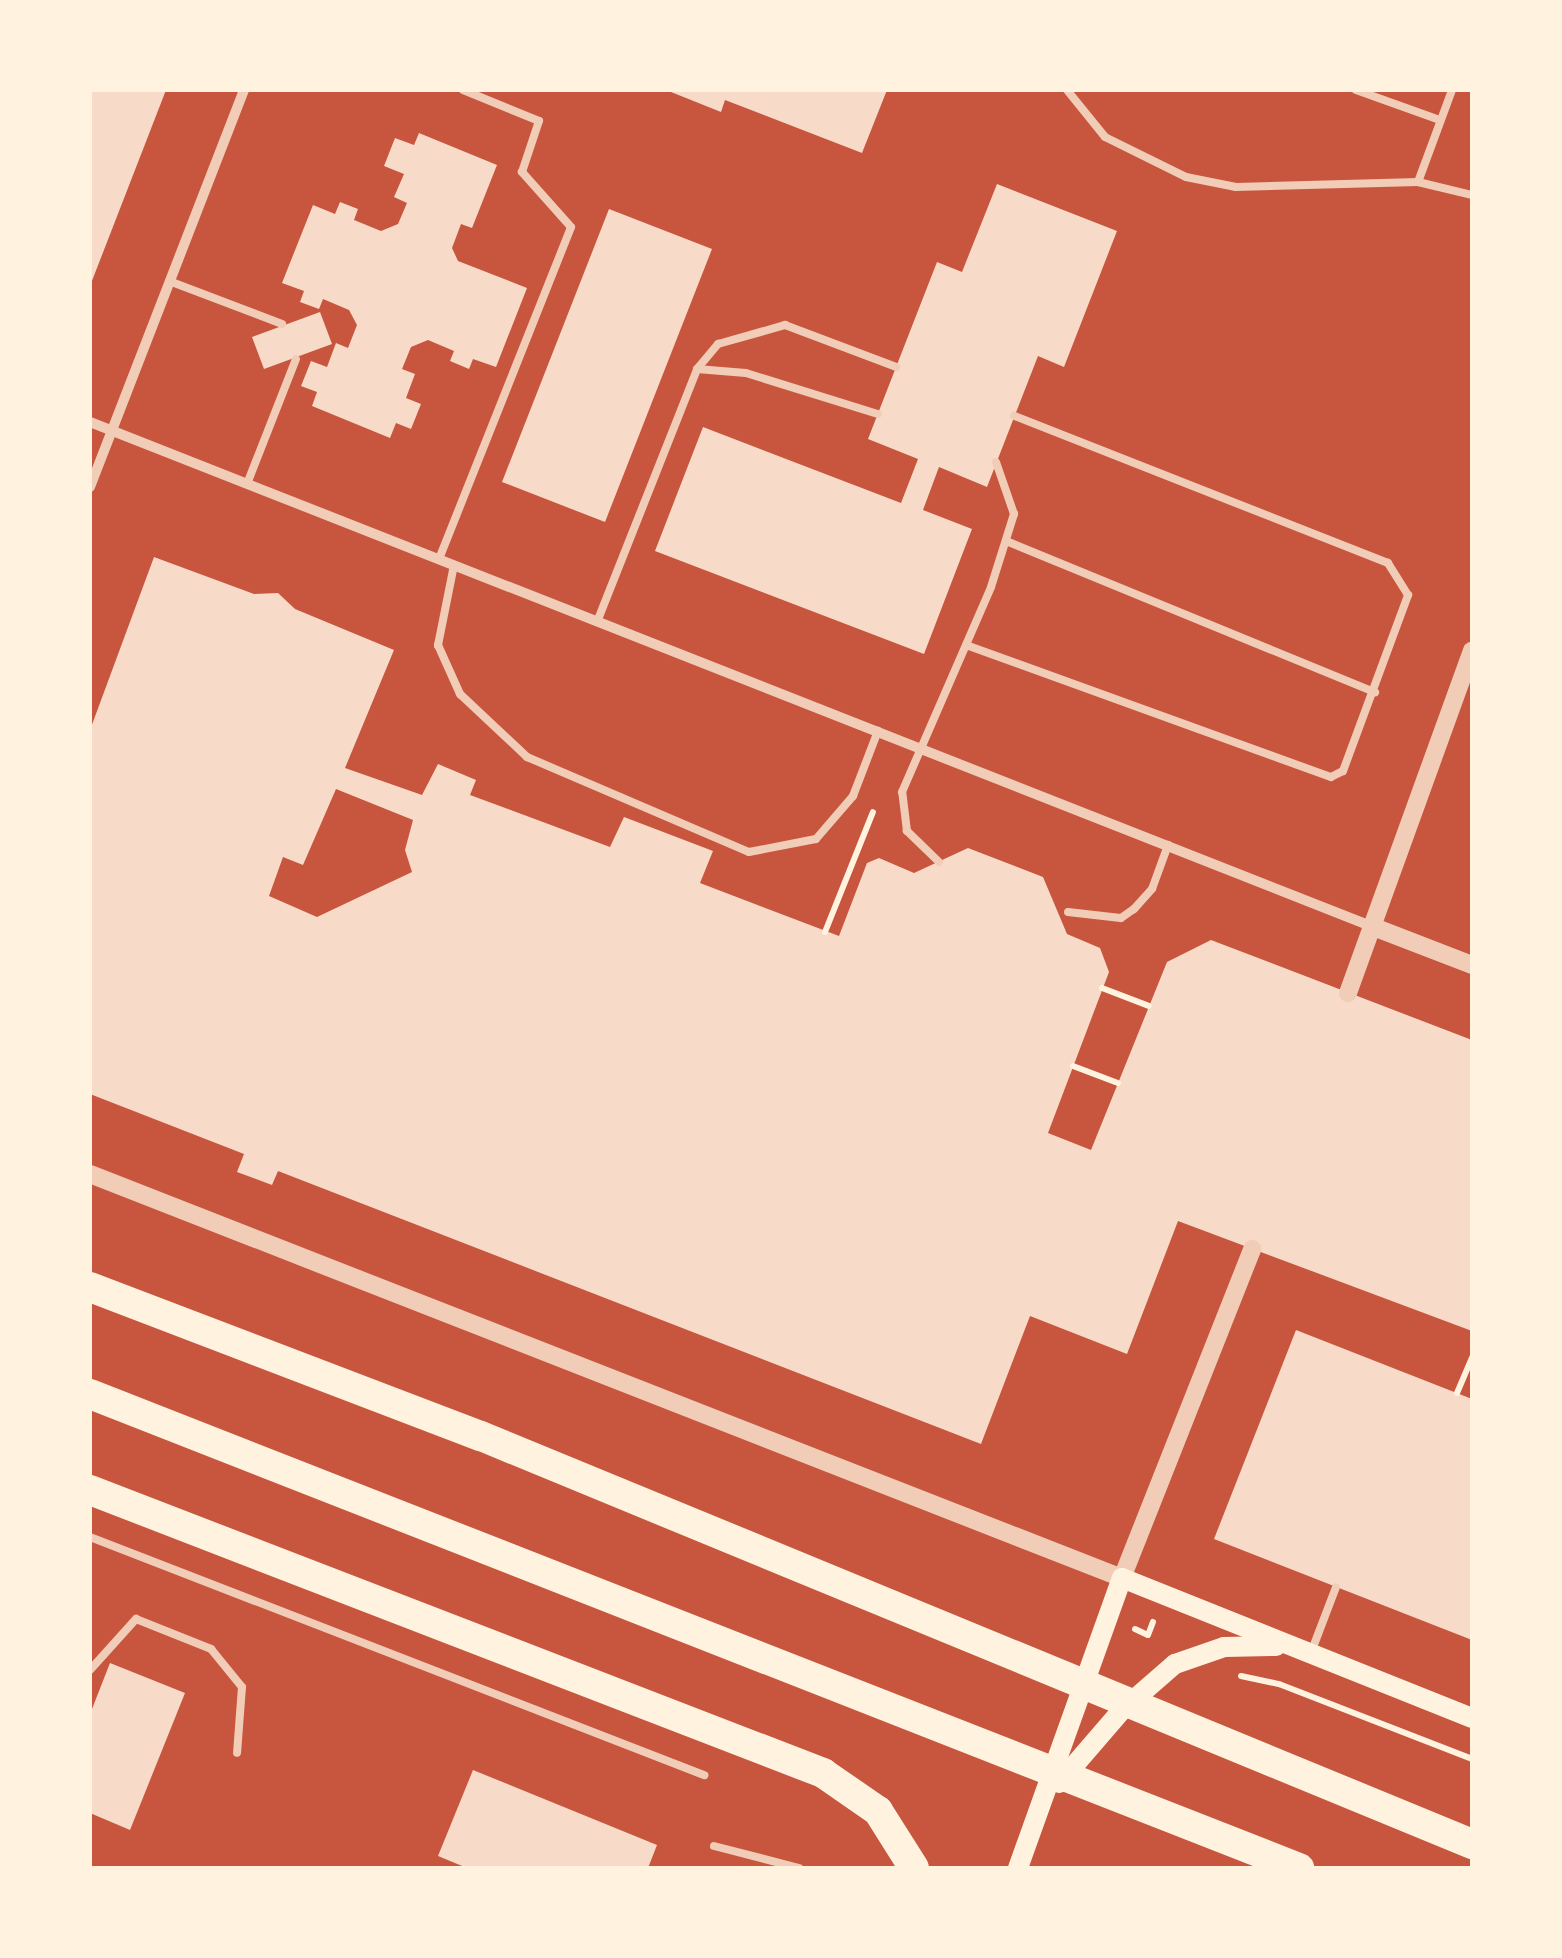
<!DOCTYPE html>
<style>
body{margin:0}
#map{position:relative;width:1562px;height:1958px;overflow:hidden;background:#c8553d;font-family:"Source Sans 3",sans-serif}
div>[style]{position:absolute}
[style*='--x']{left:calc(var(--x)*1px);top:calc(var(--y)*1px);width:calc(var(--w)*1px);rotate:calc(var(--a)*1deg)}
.building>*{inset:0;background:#f7dbc8}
.path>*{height:6px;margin:-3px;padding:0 3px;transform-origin:3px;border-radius:3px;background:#fff3e0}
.service>*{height:8px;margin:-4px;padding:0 4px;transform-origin:4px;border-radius:4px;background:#f1ccb7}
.minor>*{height:10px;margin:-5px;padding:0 5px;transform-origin:5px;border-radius:5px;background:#f1ccb7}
.tertiary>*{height:18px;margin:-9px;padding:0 9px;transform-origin:9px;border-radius:9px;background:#f1ccb7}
.secondary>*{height:20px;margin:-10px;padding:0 10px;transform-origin:10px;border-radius:10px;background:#fff3e0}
.motorway>*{height:30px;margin:-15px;padding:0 15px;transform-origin:15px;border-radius:15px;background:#fff3e0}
span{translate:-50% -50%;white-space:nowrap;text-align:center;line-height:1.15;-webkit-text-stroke:10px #fff3e0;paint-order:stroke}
.frame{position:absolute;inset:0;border:92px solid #fff3e0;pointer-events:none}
</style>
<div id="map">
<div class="building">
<div style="clip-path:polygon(90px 90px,166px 90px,90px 286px)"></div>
<div style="clip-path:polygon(666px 90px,887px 90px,862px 153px,725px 100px,721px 112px)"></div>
<div style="clip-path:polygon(419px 133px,497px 165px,472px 228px,461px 224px,452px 248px,458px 261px,527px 288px,496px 367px,473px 359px,469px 369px,450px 361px,454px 351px,428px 340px,411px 347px,402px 369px,415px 374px,406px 398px,421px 404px,411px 429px,396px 423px,390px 438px,312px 406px,317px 392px,301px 386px,311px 361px,327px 367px,336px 343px,348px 348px,357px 325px,349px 310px,323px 299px,319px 309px,300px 302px,304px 291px,282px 283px,313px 205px,335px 214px,340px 202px,358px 209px,354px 220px,381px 231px,398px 224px,407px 203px,394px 197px,404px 174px,384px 166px,395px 138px,414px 145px)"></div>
<div style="clip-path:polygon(997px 184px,1117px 231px,1064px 367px,1038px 356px,987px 487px,939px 467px,923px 510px,972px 529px,924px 654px,655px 551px,703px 427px,901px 503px,918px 459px,868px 439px,937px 262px,962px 272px)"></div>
<div style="clip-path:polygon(609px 209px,712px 249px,605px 522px,502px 482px)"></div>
<div style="clip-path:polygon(320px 312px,332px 344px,264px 369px,252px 337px)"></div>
<div style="clip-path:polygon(evenodd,154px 557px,254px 594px,278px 593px,295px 609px,394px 650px,345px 768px,422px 795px,438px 764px,476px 780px,470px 795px,610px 847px,624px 817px,713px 851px,700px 883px,839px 936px,867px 863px,879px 858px,914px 873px,968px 848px,1043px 877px,1067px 934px,1100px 948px,1109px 972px,1048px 1133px,1091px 1150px,1167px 962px,1211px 940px,1472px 1040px,1472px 1331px,1178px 1221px,1127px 1354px,1030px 1316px,981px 1444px,278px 1171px,272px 1185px,237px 1172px,244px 1154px,90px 1094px,90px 730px,154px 557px,336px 789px,413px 820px,405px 850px,412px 872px,317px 917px,269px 896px,283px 857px,303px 865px,336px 789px)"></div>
<div style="clip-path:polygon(1296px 1330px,1472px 1399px,1472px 1640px,1214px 1539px)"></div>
<div style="clip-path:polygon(110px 1663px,185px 1693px,130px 1830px,90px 1813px,90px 1714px)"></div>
<div style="clip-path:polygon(473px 1770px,657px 1845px,648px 1868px,467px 1868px,438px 1856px)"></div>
</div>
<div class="path">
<div style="--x:825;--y:932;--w:129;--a:-68.2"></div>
<div style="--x:1102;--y:988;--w:50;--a:21"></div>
<div style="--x:1073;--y:1066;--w:48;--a:20.7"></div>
<div style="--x:1457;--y:1393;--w:39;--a:-67"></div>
<div style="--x:1135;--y:1629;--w:14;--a:25"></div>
<div style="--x:1148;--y:1635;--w:14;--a:-69"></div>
<div style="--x:1241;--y:1676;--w:39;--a:12"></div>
<div style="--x:1279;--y:1684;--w:207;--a:21.2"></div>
</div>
<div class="service">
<div style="--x:1067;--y:90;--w:60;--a:51"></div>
<div style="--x:1105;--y:137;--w:90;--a:26.3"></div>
<div style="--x:1186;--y:177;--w:51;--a:11.3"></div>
<div style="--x:1236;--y:187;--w:182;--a:-1.6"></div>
<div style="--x:1418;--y:182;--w:98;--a:-69.7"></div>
<div style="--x:1356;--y:90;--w:89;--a:19.7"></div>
<div style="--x:1418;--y:182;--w:56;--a:13.5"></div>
<div style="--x:169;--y:281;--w:121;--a:20.8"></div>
<div style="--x:697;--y:369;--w:49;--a:4.7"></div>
<div style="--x:746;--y:373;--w:138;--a:17.3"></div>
<div style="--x:247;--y:484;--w:134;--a:-68.6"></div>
<div style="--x:1006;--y:541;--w:399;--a:22.3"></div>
<div style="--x:439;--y:559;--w:357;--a:-68.3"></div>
<div style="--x:571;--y:227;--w:74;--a:-131.7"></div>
<div style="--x:522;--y:172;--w:54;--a:-71.6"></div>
<div style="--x:539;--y:121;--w:82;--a:-157.8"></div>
<div style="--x:454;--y:565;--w:82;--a:101.3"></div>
<div style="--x:438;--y:645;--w:54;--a:65.8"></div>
<div style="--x:460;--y:694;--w:92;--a:43.2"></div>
<div style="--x:527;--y:757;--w:241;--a:23.2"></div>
<div style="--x:749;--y:852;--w:68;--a:-11"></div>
<div style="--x:816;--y:839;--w:57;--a:-49.3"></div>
<div style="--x:853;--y:796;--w:70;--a:-69"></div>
<div style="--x:597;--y:622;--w:272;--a:-68.4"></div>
<div style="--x:697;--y:369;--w:33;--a:-50"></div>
<div style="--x:718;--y:344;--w:70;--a:-15.8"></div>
<div style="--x:785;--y:325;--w:119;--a:20.7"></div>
<div style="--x:966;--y:645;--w:388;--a:19.9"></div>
<div style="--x:1331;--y:777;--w:13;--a:-27"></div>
<div style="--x:1343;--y:771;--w:188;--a:-69.7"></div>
<div style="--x:1408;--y:595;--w:38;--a:-122"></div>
<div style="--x:1388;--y:563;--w:402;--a:-158.5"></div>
<div style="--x:939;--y:862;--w:45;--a:-135.9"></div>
<div style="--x:907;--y:831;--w:39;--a:-97"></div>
<div style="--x:902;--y:792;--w:223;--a:-66.5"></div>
<div style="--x:991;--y:587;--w:77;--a:-72.5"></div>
<div style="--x:1014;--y:514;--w:55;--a:-109.1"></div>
<div style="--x:1068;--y:912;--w:53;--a:6.5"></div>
<div style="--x:1121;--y:918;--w:16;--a:-35"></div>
<div style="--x:1134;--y:909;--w:27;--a:-48"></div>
<div style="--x:1152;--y:889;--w:47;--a:-70"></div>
<div style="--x:90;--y:1537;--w:659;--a:21.19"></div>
<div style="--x:1312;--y:1650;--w:67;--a:-69.1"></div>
<div style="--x:90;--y:1670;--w:69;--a:-48"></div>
<div style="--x:136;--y:1619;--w:81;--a:21.8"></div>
<div style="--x:211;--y:1649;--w:49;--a:50.8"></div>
<div style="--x:242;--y:1687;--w:66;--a:94.3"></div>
<div style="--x:714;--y:1846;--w:88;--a:14.5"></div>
</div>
<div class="minor">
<div style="--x:90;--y:422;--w:1377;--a:21.48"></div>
<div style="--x:90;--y:487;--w:426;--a:-68.8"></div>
</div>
<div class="tertiary">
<div style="--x:1371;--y:926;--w:108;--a:21.1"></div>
<div style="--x:1348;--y:993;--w:364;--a:-70.1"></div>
<div style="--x:90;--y:1174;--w:1108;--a:21.38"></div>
<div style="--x:1122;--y:1578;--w:354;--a:-68.4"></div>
</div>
<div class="secondary">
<div style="--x:1059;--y:1783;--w:96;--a:-49.2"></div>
<div style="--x:1122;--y:1710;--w:70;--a:-41"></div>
<div style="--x:1175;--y:1664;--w:52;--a:-19.1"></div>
<div style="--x:1224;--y:1647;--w:52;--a:-1.1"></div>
<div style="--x:1018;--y:1868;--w:308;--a:-70.3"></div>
<div style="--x:1122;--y:1578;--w:377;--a:21.8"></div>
</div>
<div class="motorway">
<div style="--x:90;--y:1287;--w:418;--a:20.9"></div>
<div style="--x:481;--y:1436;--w:1072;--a:22.38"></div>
<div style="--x:90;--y:1394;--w:1299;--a:21.41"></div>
<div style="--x:90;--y:1490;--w:786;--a:21.11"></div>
<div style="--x:823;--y:1773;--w:67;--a:34.6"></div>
<div style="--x:878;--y:1811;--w:67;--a:57.7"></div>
</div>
<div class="frame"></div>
</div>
